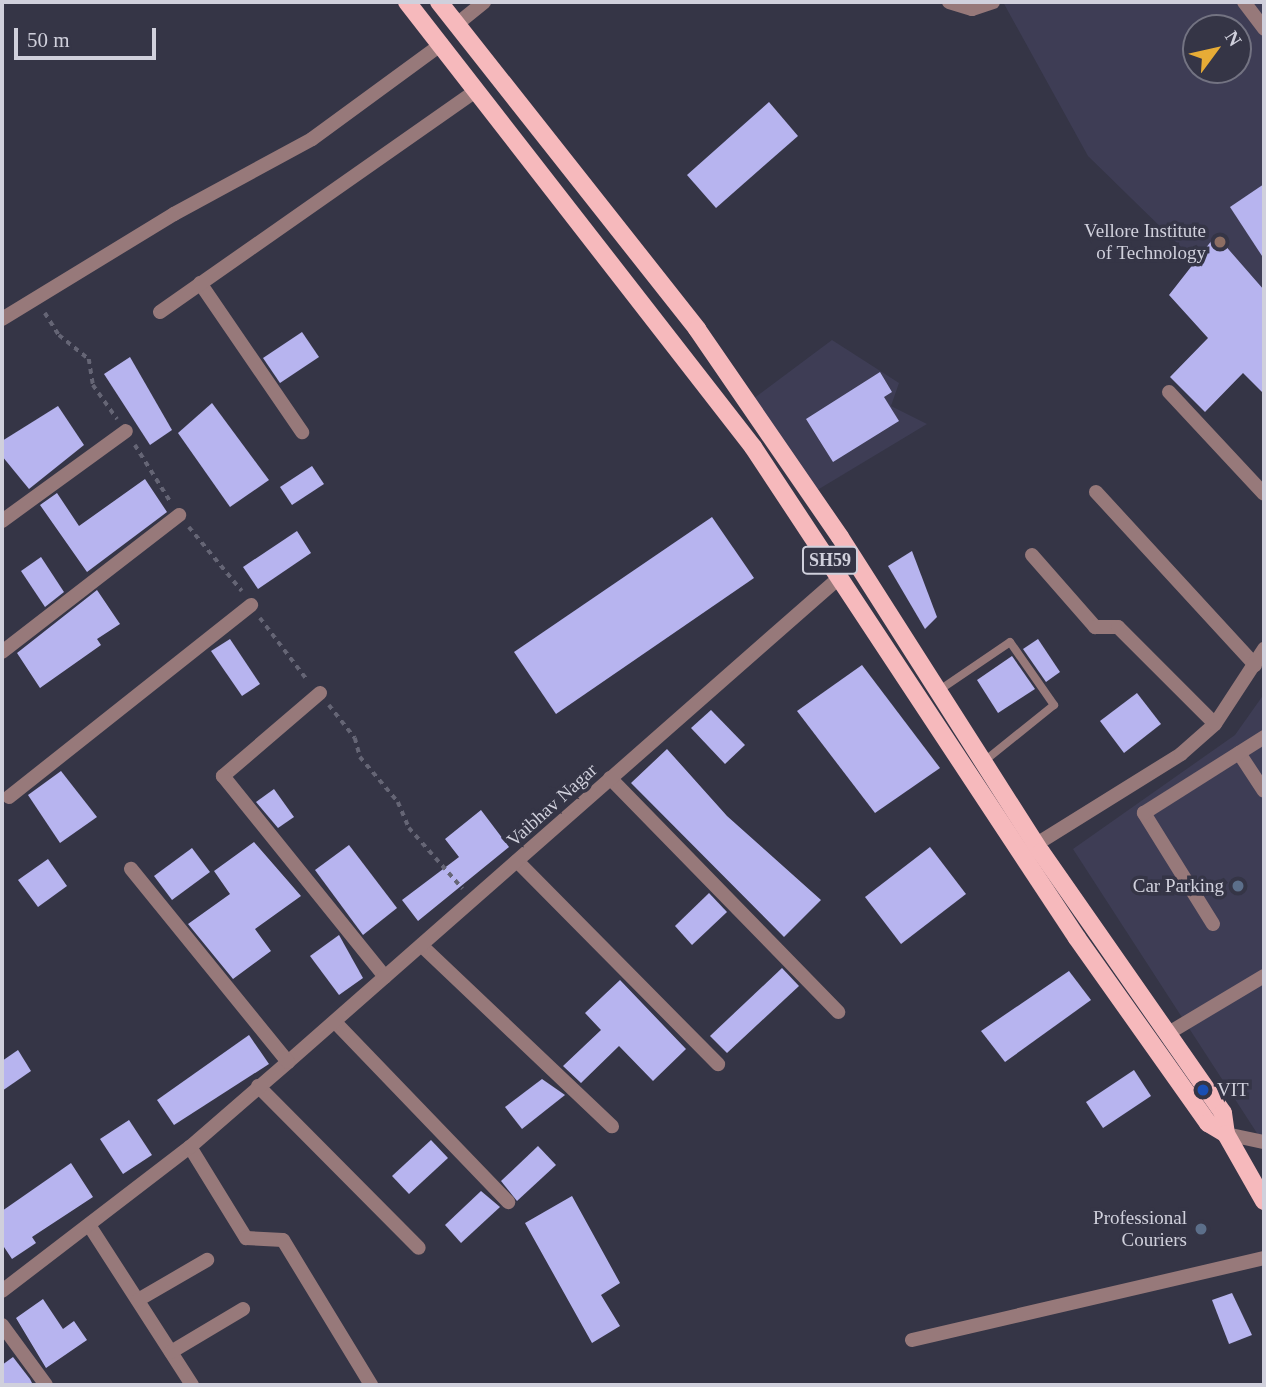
<!DOCTYPE html>
<style>
body{margin:0}
#map{position:relative;width:1266px;height:1387px;overflow:hidden;background:#353546;font-family:Georgia,serif}
div>[style]{position:absolute}
[style*='--x']{left:calc(var(--x)*1px);top:calc(var(--y)*1px);width:calc(var(--w)*1px);rotate:calc(var(--a)*1deg)}
.built>*{inset:0;background:#3e3d55}
.building>*{inset:0;background:#b7b4ef}
.path>*{height:3.5px;margin-top:-1.75px;transform-origin:0;background:repeating-linear-gradient(90deg,#656575 0 5px,transparent 0 10px)}
.lane>*{height:8px;margin:-4px;padding:0 4px;transform-origin:4px;border-radius:4px;background:#97797a}
.street>*{height:14px;margin:-7px;padding:0 7px;transform-origin:7px;border-radius:7px;background:#97797a}
.primary>*{height:18px;margin:-9px;padding:0 9px;transform-origin:9px;border-radius:9px;background:#f6b9bc}
.dots>*{width:19px;height:19px;translate:-50% -50%;box-sizing:border-box;border:4px solid #353546;border-radius:50%}
span{translate:-50% -50%;white-space:nowrap;text-align:center;line-height:1.15;-webkit-text-stroke:7px #353546;paint-order:stroke}
.shield-label span{padding:2px 5px;background:#353546;border:2px solid;border-radius:5px;-webkit-text-stroke-width:0}
.shield-label{font-size:18px;color:#d0d0dc;font-weight:700}
.poi-label{font-size:19px;color:#d0d0dc}
.right{translate:-100% -50%;text-align:right}
.left{translate:0 -50%;text-align:left}
.street-label{font-size:19px;color:#d0d0dc}
.frame{position:absolute;inset:0;border:4px solid #d0d0dc;pointer-events:none}
.north{position:absolute;left:1182px;top:14px;width:70px;height:70px;box-sizing:border-box;background:#353546;border:2px solid #737382;border-radius:50%;rotate:57deg;font-size:19px;font-weight:700;line-height:28px;text-align:center;color:#d0d0dc}
.north::after{content:'';display:block;margin:auto;width:24px;height:32px;background:#e7ac36;clip-path:polygon(50% 0,100% 100%,50% 72%,0 100%)}
.scale{position:absolute;left:14px;top:28px;width:142px;height:32px;box-sizing:border-box;border:4px solid #d0d0dc;border-top:0;padding-left:9px;font-size:21px;line-height:24px;white-space:nowrap;color:#d0d0dc;-webkit-text-stroke:5px #353546;paint-order:stroke}
</style>
<div id="map">
<div class="built">
<div style="clip-path:polygon(evenodd,1003px 2px,1264px 2px,1264px 328px,1088px 156px,1003px 2px,1196px 28px,1238px 28px,1238px 70px,1196px 70px,1196px 28px)"></div>
<div style="clip-path:polygon(832px 340px,899px 383px,891px 406px,927px 424px,814px 492px,753px 399px)"></div>
<div style="clip-path:polygon(1264px 694px,1264px 1144px,1073px 849px,1235px 735px)"></div>
</div>
<div class="building">
<div style="clip-path:polygon(769px 102px,798px 136px,716px 208px,687px 175px)"></div>
<div style="clip-path:polygon(1264px 184px,1264px 259px,1230px 207px)"></div>
<div style="clip-path:polygon(1216px 235px,1264px 290px,1264px 394px,1243px 373px,1205px 412px,1170px 377px,1208px 338px,1169px 295px)"></div>
<div style="clip-path:polygon(302px 332px,319px 357px,280px 383px,263px 358px)"></div>
<div style="clip-path:polygon(130px 357px,172px 430px,150px 445px,104px 374px)"></div>
<div style="clip-path:polygon(880px 372px,892px 392px,884px 397px,899px 421px,833px 462px,806px 419px)"></div>
<div style="clip-path:polygon(212px 403px,269px 480px,230px 507px,178px 433px)"></div>
<div style="clip-path:polygon(58px 406px,84px 445px,29px 489px,2px 456px,2px 441px)"></div>
<div style="clip-path:polygon(312px 466px,324px 484px,292px 505px,280px 487px)"></div>
<div style="clip-path:polygon(145px 479px,167px 512px,87px 572px,40px 505px,57px 493px,79px 526px)"></div>
<div style="clip-path:polygon(712px 517px,754px 578px,556px 714px,514px 652px)"></div>
<div style="clip-path:polygon(297px 531px,311px 553px,258px 589px,243px 567px)"></div>
<div style="clip-path:polygon(912px 551px,937px 617px,925px 629px,888px 566px)"></div>
<div style="clip-path:polygon(41px 557px,64px 592px,45px 607px,21px 571px)"></div>
<div style="clip-path:polygon(97px 590px,120px 624px,97px 639px,101px 645px,40px 688px,17px 653px)"></div>
<div style="clip-path:polygon(230px 639px,260px 684px,242px 696px,211px 651px)"></div>
<div style="clip-path:polygon(1038px 639px,1060px 672px,1046px 682px,1023px 649px)"></div>
<div style="clip-path:polygon(1012px 656px,1035px 689px,998px 713px,977px 680px)"></div>
<div style="clip-path:polygon(862px 665px,940px 768px,875px 813px,797px 711px)"></div>
<div style="clip-path:polygon(1137px 693px,1161px 724px,1124px 753px,1100px 721px)"></div>
<div style="clip-path:polygon(711px 710px,745px 745px,725px 764px,691px 728px)"></div>
<div style="clip-path:polygon(667px 749px,727px 816px,821px 900px,784px 937px,631px 783px)"></div>
<div style="clip-path:polygon(61px 771px,97px 817px,60px 843px,28px 795px)"></div>
<div style="clip-path:polygon(274px 789px,294px 817px,278px 828px,256px 802px)"></div>
<div style="clip-path:polygon(481px 810px,509px 847px,418px 921px,402px 900px,459px 857px,445px 839px)"></div>
<div style="clip-path:polygon(254px 842px,301px 896px,255px 929px,271px 951px,233px 979px,188px 924px,230px 894px,214px 871px)"></div>
<div style="clip-path:polygon(349px 845px,397px 908px,363px 935px,315px 870px)"></div>
<div style="clip-path:polygon(930px 847px,966px 894px,901px 944px,865px 897px)"></div>
<div style="clip-path:polygon(192px 848px,210px 872px,172px 900px,154px 876px)"></div>
<div style="clip-path:polygon(48px 859px,67px 886px,38px 907px,18px 880px)"></div>
<div style="clip-path:polygon(709px 893px,727px 912px,692px 945px,675px 926px)"></div>
<div style="clip-path:polygon(339px 935px,363px 978px,339px 995px,310px 956px)"></div>
<div style="clip-path:polygon(782px 968px,799px 986px,727px 1053px,710px 1036px)"></div>
<div style="clip-path:polygon(1069px 971px,1091px 1000px,1005px 1062px,981px 1031px)"></div>
<div style="clip-path:polygon(620px 980px,686px 1049px,653px 1081px,619px 1046px,581px 1083px,563px 1066px,601px 1030px,585px 1013px)"></div>
<div style="clip-path:polygon(249px 1035px,269px 1064px,174px 1125px,157px 1100px)"></div>
<div style="clip-path:polygon(18px 1050px,31px 1071px,2px 1091px,2px 1061px)"></div>
<div style="clip-path:polygon(1134px 1070px,1151px 1096px,1103px 1128px,1086px 1102px)"></div>
<div style="clip-path:polygon(542px 1079px,565px 1095px,522px 1129px,505px 1107px)"></div>
<div style="clip-path:polygon(129px 1120px,152px 1155px,123px 1174px,100px 1139px)"></div>
<div style="clip-path:polygon(431px 1140px,448px 1158px,409px 1194px,392px 1176px)"></div>
<div style="clip-path:polygon(538px 1146px,556px 1165px,517px 1201px,501px 1181px)"></div>
<div style="clip-path:polygon(71px 1163px,93px 1197px,32px 1237px,36px 1243px,12px 1259px,2px 1244px,2px 1211px)"></div>
<div style="clip-path:polygon(481px 1191px,500px 1207px,461px 1243px,445px 1225px)"></div>
<div style="clip-path:polygon(572px 1196px,620px 1283px,601px 1295px,620px 1326px,592px 1343px,525px 1223px)"></div>
<div style="clip-path:polygon(1232px 1293px,1252px 1335px,1229px 1344px,1212px 1300px)"></div>
<div style="clip-path:polygon(43px 1299px,63px 1329px,74px 1321px,87px 1340px,46px 1368px,16px 1318px)"></div>
<div style="clip-path:polygon(13px 1357px,30px 1379px,33px 1385px,2px 1385px,2px 1365px)"></div>
</div>
<div class="path">
<div style="--x:45;--y:313;--w:26;--a:58"></div>
<div style="--x:59;--y:335;--w:38;--a:39"></div>
<div style="--x:89;--y:359;--w:26;--a:81"></div>
<div style="--x:93;--y:385;--w:42;--a:54.8"></div>
<div style="--x:135;--y:445;--w:66;--a:58"></div>
<div style="--x:189;--y:527;--w:83;--a:50.4"></div>
<div style="--x:260;--y:618;--w:79;--a:52.7"></div>
<div style="--x:329;--y:705;--w:42;--a:51.8"></div>
<div style="--x:355;--y:738;--w:20;--a:75"></div>
<div style="--x:360;--y:757;--w:59;--a:49.8"></div>
<div style="--x:398;--y:802;--w:28;--a:67"></div>
<div style="--x:409;--y:828;--w:81;--a:48.5"></div>
</div>
<div class="lane">
<div style="--x:938;--y:691;--w:87;--a:-34.2"></div>
<div style="--x:1010;--y:642;--w:77;--a:55.1"></div>
<div style="--x:1054;--y:705;--w:91;--a:141.2"></div>
</div>
<div class="street">
<div style="--x:949;--y:2;--w:24;--a:17"></div>
<div style="--x:972;--y:9;--w:22;--a:-18"></div>
<div style="--x:1244;--y:2;--w:34;--a:53"></div>
<div style="--x:457;--y:24;--w:35;--a:-39"></div>
<div style="--x:200;--y:283;--w:181;--a:55.6"></div>
<div style="--x:160;--y:312;--w:387;--a:-35"></div>
<div style="--x:2;--y:319;--w:202;--a:-31.4"></div>
<div style="--x:174;--y:214;--w:157;--a:-28.5"></div>
<div style="--x:312;--y:139;--w:161;--a:-36.2"></div>
<div style="--x:1169;--y:392;--w:139;--a:47"></div>
<div style="--x:1096;--y:492;--w:235;--a:47.4"></div>
<div style="--x:2;--y:521;--w:153;--a:-36"></div>
<div style="--x:1032;--y:555;--w:96;--a:48.8"></div>
<div style="--x:1095;--y:627;--w:23;--a:0"></div>
<div style="--x:1118;--y:627;--w:137;--a:45"></div>
<div style="--x:2;--y:652;--w:224;--a:-37.7"></div>
<div style="--x:320;--y:693;--w:128;--a:139.4"></div>
<div style="--x:223;--y:776;--w:258;--a:51.1"></div>
<div style="--x:1239;--y:753;--w:45;--a:56.7"></div>
<div style="--x:610;--y:778;--w:327;--a:45.7"></div>
<div style="--x:9;--y:797;--w:309;--a:-38.4"></div>
<div style="--x:1027;--y:850;--w:181;--a:-31.9"></div>
<div style="--x:1181;--y:754;--w:45;--a:-41.4"></div>
<div style="--x:1215;--y:724;--w:90;--a:-56.8"></div>
<div style="--x:517;--y:861;--w:286;--a:45.3"></div>
<div style="--x:1213;--y:924;--w:131;--a:-121.9"></div>
<div style="--x:1144;--y:813;--w:142;--a:-32.3"></div>
<div style="--x:422;--y:946;--w:262;--a:43.5"></div>
<div style="--x:335;--y:1022;--w:250;--a:46.1"></div>
<div style="--x:1167;--y:1034;--w:113;--a:-30.9"></div>
<div style="--x:288;--y:1062;--w:736;--a:-41.31"></div>
<div style="--x:258;--y:1086;--w:228;--a:45.2"></div>
<div style="--x:1226;--y:1134;--w:39;--a:12"></div>
<div style="--x:190;--y:1147;--w:107;--a:58.4"></div>
<div style="--x:246;--y:1238;--w:37;--a:3"></div>
<div style="--x:283;--y:1240;--w:170;--a:58.7"></div>
<div style="--x:89;--y:1225;--w:190;--a:57.2"></div>
<div style="--x:2;--y:1291;--w:237;--a:-37.5"></div>
<div style="--x:190;--y:1147;--w:130;--a:-40.9"></div>
<div style="--x:288;--y:1062;--w:249;--a:-129.1"></div>
<div style="--x:138;--y:1300;--w:80;--a:-30.1"></div>
<div style="--x:2;--y:1325;--w:74;--a:53.7"></div>
<div style="--x:912;--y:1340;--w:361;--a:-13.1"></div>
<div style="--x:171;--y:1352;--w:84;--a:-30.8"></div>
</div>
<div class="primary">
<div style="--x:407;--y:2;--w:564;--a:52.13"></div>
<div style="--x:753;--y:447;--w:588;--a:56.58"></div>
<div style="--x:1077;--y:938;--w:227;--a:54.7"></div>
<div style="--x:1208;--y:1123;--w:21;--a:31"></div>
<div style="--x:439;--y:2;--w:417;--a:51.7"></div>
<div style="--x:697;--y:329;--w:252;--a:55.5"></div>
<div style="--x:840;--y:537;--w:374;--a:57.5"></div>
<div style="--x:1041;--y:852;--w:318;--a:55.1"></div>
<div style="--x:1223;--y:1113;--w:21;--a:82"></div>
<div style="--x:1226;--y:1134;--w:77;--a:60.4"></div>
</div>
<div class="dots">
<div style="left:1220px;top:242px;background:#8d6e63"></div>
<div style="left:1238px;top:886px;background:#5c6f8a"></div>
<div style="left:1203px;top:1090px;background:#1a4fb4"></div>
<div style="left:1201px;top:1229px;background:#5c6f8a"></div>
</div>
<div class="shield-label">
<span style="left:830px;top:560px">SH59</span>
</div>
<div class="poi-label">
<span class="right" style="left:1206px;top:242px">Vellore Institute<br>of Technology</span>
<span class="right" style="left:1224px;top:886px">Car Parking</span>
<span class="left" style="left:1217px;top:1090px">VIT</span>
<span class="right" style="left:1187px;top:1229px">Professional<br>Couriers</span>
</div>
<div class="street-label">
<span style="left:552px;top:805px;rotate:-42deg">Vaibhav Nagar</span>
</div>
<div class="frame"></div>
<div class="north">N</div>
<div class="scale">50 m</div>
</div>
